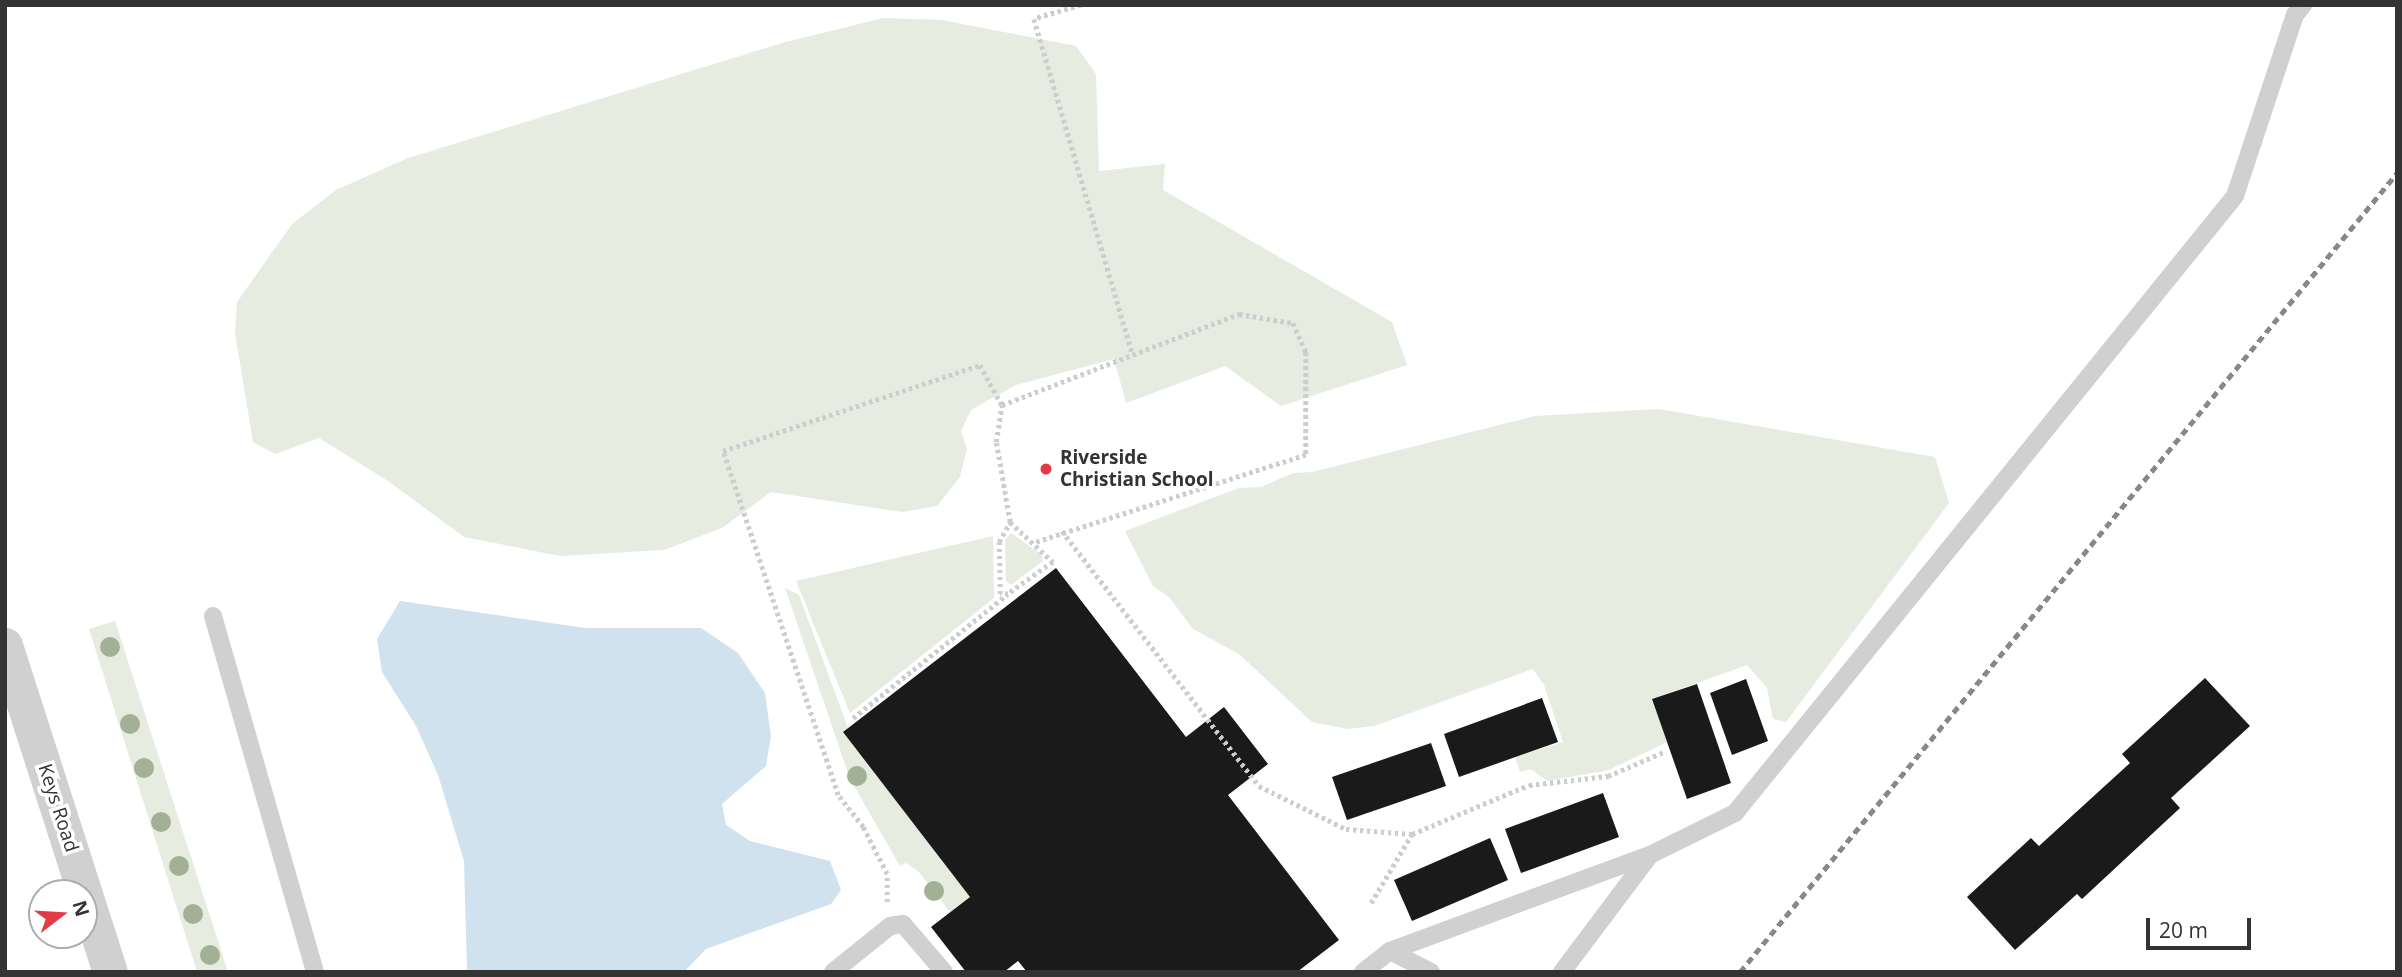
<!DOCTYPE html>
<style>
body{margin:0}
#map{position:relative;width:2402px;height:977px;overflow:hidden;background:#fff;font-family:"Open Sans",sans-serif}
div>[style]{position:absolute}
[style*='--x']{left:calc(var(--x)*1px);top:calc(var(--y)*1px);width:calc(var(--w)*1px);rotate:calc(var(--a)*1deg)}
.green>*{inset:0;background:#e6ecdf}
.water>*{inset:0;background:#cfe2ee}
.building>*{inset:0;background:#1a1a1a}
.path>*{height:4.5px;margin-top:-2.25px;transform-origin:0;background:repeating-linear-gradient(90deg,#cdcdcd 0 3.5px,transparent 0 7px)}
.service>*{height:18px;margin:-9px;padding:0 9px;transform-origin:9px;border-radius:9px;background:#d0d0d0}
.minor>*{height:35px;margin:-17.5px;padding:0 17.5px;transform-origin:17.5px;border-radius:17.5px;background:#d0d0d0}
.rail>*{height:5px;margin-top:-2.5px;transform-origin:0;background:repeating-linear-gradient(90deg,#888 0 7px,transparent 0 12px)}
.trees>*{width:20px;height:20px;margin:-10px;border-radius:50%;background:#a2b095}
.dots>*{width:19px;height:19px;translate:-50% -50%;box-sizing:border-box;border:4px solid #fff;border-radius:50%}
span{translate:-50% -50%;white-space:nowrap;text-align:center;line-height:1.15;-webkit-text-stroke:7px #fff;paint-order:stroke}
.poi-label{font-size:19px;color:#333;font-weight:700}
.left{translate:0 -50%;text-align:left}
.street-label{font-size:19px;color:#333}
.frame{position:absolute;inset:0;border:7px solid #333;pointer-events:none}
.north{position:absolute;left:28px;top:879px;width:70px;height:70px;box-sizing:border-box;background:#fff;border:2px solid #adadad;border-radius:50%;rotate:73deg;font-size:19px;font-weight:700;line-height:28px;text-align:center;color:#333}
.north::after{content:'';display:block;margin:auto;width:24px;height:32px;background:#e63946;clip-path:polygon(50% 0,100% 100%,50% 72%,0 100%)}
.scale{position:absolute;left:2146px;top:918px;width:105px;height:32px;box-sizing:border-box;border:4px solid #333;border-top:0;padding-left:9px;font-size:21px;line-height:24px;white-space:nowrap;color:#333;-webkit-text-stroke:5px #fff;paint-order:stroke}
</style>
<div id="map">
<div class="green">
<div style="clip-path:polygon(883px 18px,942px 20px,1076px 46px,1096px 74px,1099px 171px,1165px 164px,1163px 190px,1392px 322px,1407px 365px,1281px 406px,1225px 366px,1126px 403px,1114px 359px,1016px 385px,971px 410px,961px 431px,967px 449px,960px 477px,937px 506px,902px 512px,771px 492px,722px 528px,664px 550px,560px 556px,464px 537px,388px 481px,319px 438px,275px 454px,253px 442px,235px 333px,237px 302px,292px 224px,336px 190px,408px 158px,782px 43px)"></div>
<div style="clip-path:polygon(1659px 409px,1935px 457px,1949px 503px,1786px 722px,1773px 719px,1767px 688px,1747px 665px,1652px 699px,1667px 742px,1609px 770px,1547px 781px,1531px 769px,1520px 772px,1515px 757px,1563px 742px,1544px 685px,1533px 669px,1374px 726px,1348px 729px,1312px 722px,1239px 654px,1193px 629px,1169px 597px,1153px 586px,1125px 531px,1239px 488px,1261px 487px,1293px 473px,1312px 472px,1535px 416px)"></div>
<div style="clip-path:polygon(1011px 533px,1042px 555px,1043px 561px,1011px 585px,1006px 581px,1005px 540px)"></div>
<div style="clip-path:polygon(993px 536px,994px 598px,850px 713px,796px 581px)"></div>
<div style="clip-path:polygon(785px 588px,799px 595px,848px 728px,843px 732px,970px 897px,950px 912px,919px 872px,906px 863px,900px 866px,850px 779px)"></div>
<div style="clip-path:polygon(115px 621px,228px 972px,197px 972px,89px 629px)"></div>
</div>
<div class="water">
<div style="clip-path:polygon(400px 601px,585px 628px,701px 628px,738px 653px,765px 693px,771px 736px,766px 766px,722px 804px,726px 825px,750px 841px,830px 861px,841px 890px,831px 904px,706px 949px,684px 972px,467px 972px,464px 861px,438px 775px,416px 726px,382px 672px,377px 639px)"></div>
</div>
<div class="building">
<div style="clip-path:polygon(1056px 568px,1186px 737px,1224px 707px,1268px 764px,1228px 795px,1339px 940px,1297px 972px,1027px 972px,1018px 961px,1004px 972px,966px 972px,931px 927px,970px 897px,843px 732px)"></div>
<div style="clip-path:polygon(2205px 678px,2250px 726px,2171px 798px,2180px 808px,2082px 899px,2077px 894px,2015px 950px,1967px 897px,2031px 838px,2039px 846px,2130px 763px,2122px 754px)"></div>
<div style="clip-path:polygon(1746px 679px,1768px 741px,1732px 755px,1710px 693px)"></div>
<div style="clip-path:polygon(1697px 684px,1731px 783px,1687px 799px,1652px 699px)"></div>
<div style="clip-path:polygon(1542px 698px,1558px 742px,1459px 777px,1444px 734px)"></div>
<div style="clip-path:polygon(1431px 743px,1446px 786px,1347px 820px,1332px 777px)"></div>
<div style="clip-path:polygon(1603px 793px,1619px 837px,1521px 873px,1505px 829px)"></div>
<div style="clip-path:polygon(1490px 838px,1508px 880px,1412px 921px,1394px 880px)"></div>
</div>
<div class="path">
<div style="--x:1081;--y:5;--w:49;--a:163.4"></div>
<div style="--x:1034;--y:19;--w:350;--a:73.6"></div>
<div style="--x:1010;--y:522;--w:59;--a:42.9"></div>
<div style="--x:1053;--y:562;--w:55;--a:144.6"></div>
<div style="--x:1008;--y:594;--w:8;--a:180"></div>
<div style="--x:1000;--y:594;--w:52;--a:-91.1"></div>
<div style="--x:999;--y:542;--w:23;--a:-61"></div>
<div style="--x:1010;--y:522;--w:81;--a:-99.9"></div>
<div style="--x:996;--y:442;--w:37;--a:-81"></div>
<div style="--x:1002;--y:405;--w:254;--a:-21"></div>
<div style="--x:1239;--y:314;--w:55;--a:9.5"></div>
<div style="--x:1293;--y:323;--w:32;--a:66"></div>
<div style="--x:1306;--y:352;--w:103;--a:90"></div>
<div style="--x:1306;--y:455;--w:284;--a:162.1"></div>
<div style="--x:1062;--y:531;--w:322;--a:52.3"></div>
<div style="--x:1259;--y:786;--w:97;--a:26.3"></div>
<div style="--x:1346;--y:829;--w:66;--a:4.3"></div>
<div style="--x:853;--y:718;--w:198;--a:-38.7"></div>
<div style="--x:887;--y:902;--w:28;--a:-90"></div>
<div style="--x:887;--y:874;--w:53;--a:-117.1"></div>
<div style="--x:863;--y:827;--w:41;--a:-128"></div>
<div style="--x:838;--y:795;--w:363;--a:-108.5"></div>
<div style="--x:723;--y:451;--w:271;--a:-18.5"></div>
<div style="--x:980;--y:365;--w:46;--a:61.2"></div>
<div style="--x:1371;--y:903;--w:80;--a:-59.3"></div>
<div style="--x:1412;--y:834;--w:127;--a:-22.7"></div>
<div style="--x:1529;--y:785;--w:80;--a:-6.5"></div>
<div style="--x:1608;--y:776;--w:63;--a:-23.3"></div>
</div>
<div class="service">
<div style="--x:213;--y:616;--w:370;--a:74"></div>
<div style="--x:1390;--y:951;--w:46;--a:27.1"></div>
<div style="--x:833;--y:972;--w:73;--a:-38.9"></div>
<div style="--x:890;--y:926;--w:13;--a:-9"></div>
<div style="--x:903;--y:924;--w:63;--a:49.5"></div>
<div style="--x:1363;--y:972;--w:34;--a:-38"></div>
<div style="--x:1390;--y:951;--w:277;--a:-20.3"></div>
<div style="--x:1650;--y:855;--w:95;--a:-26.3"></div>
<div style="--x:1735;--y:813;--w:794;--a:-50.98"></div>
<div style="--x:2235;--y:196;--w:191;--a:-71.7"></div>
<div style="--x:2295;--y:15;--w:13;--a:-51"></div>
<div style="--x:1562;--y:972;--w:146;--a:-53.1"></div>
</div>
<div class="minor">
<div style="--x:5;--y:645;--w:343;--a:72.2"></div>
</div>
<div class="rail">
<div style="--x:1740;--y:972;--w:1034;--a:-50.57"></div>
</div>
<div class="trees">
<div style="left:110px;top:647px"></div>
<div style="left:130px;top:724px"></div>
<div style="left:144px;top:768px"></div>
<div style="left:857px;top:776px"></div>
<div style="left:161px;top:822px"></div>
<div style="left:179px;top:866px"></div>
<div style="left:934px;top:891px"></div>
<div style="left:193px;top:914px"></div>
<div style="left:210px;top:955px"></div>
</div>
<div class="dots">
<div style="left:1046px;top:469px;background:#e63946"></div>
</div>
<div class="poi-label">
<span class="left" style="left:1060px;top:469px">Riverside<br>Christian School</span>
</div>
<div class="street-label">
<span style="left:58px;top:808px;rotate:72deg">Keys Road</span>
</div>
<div class="frame"></div>
<div class="north">N</div>
<div class="scale">20 m</div>
</div>
